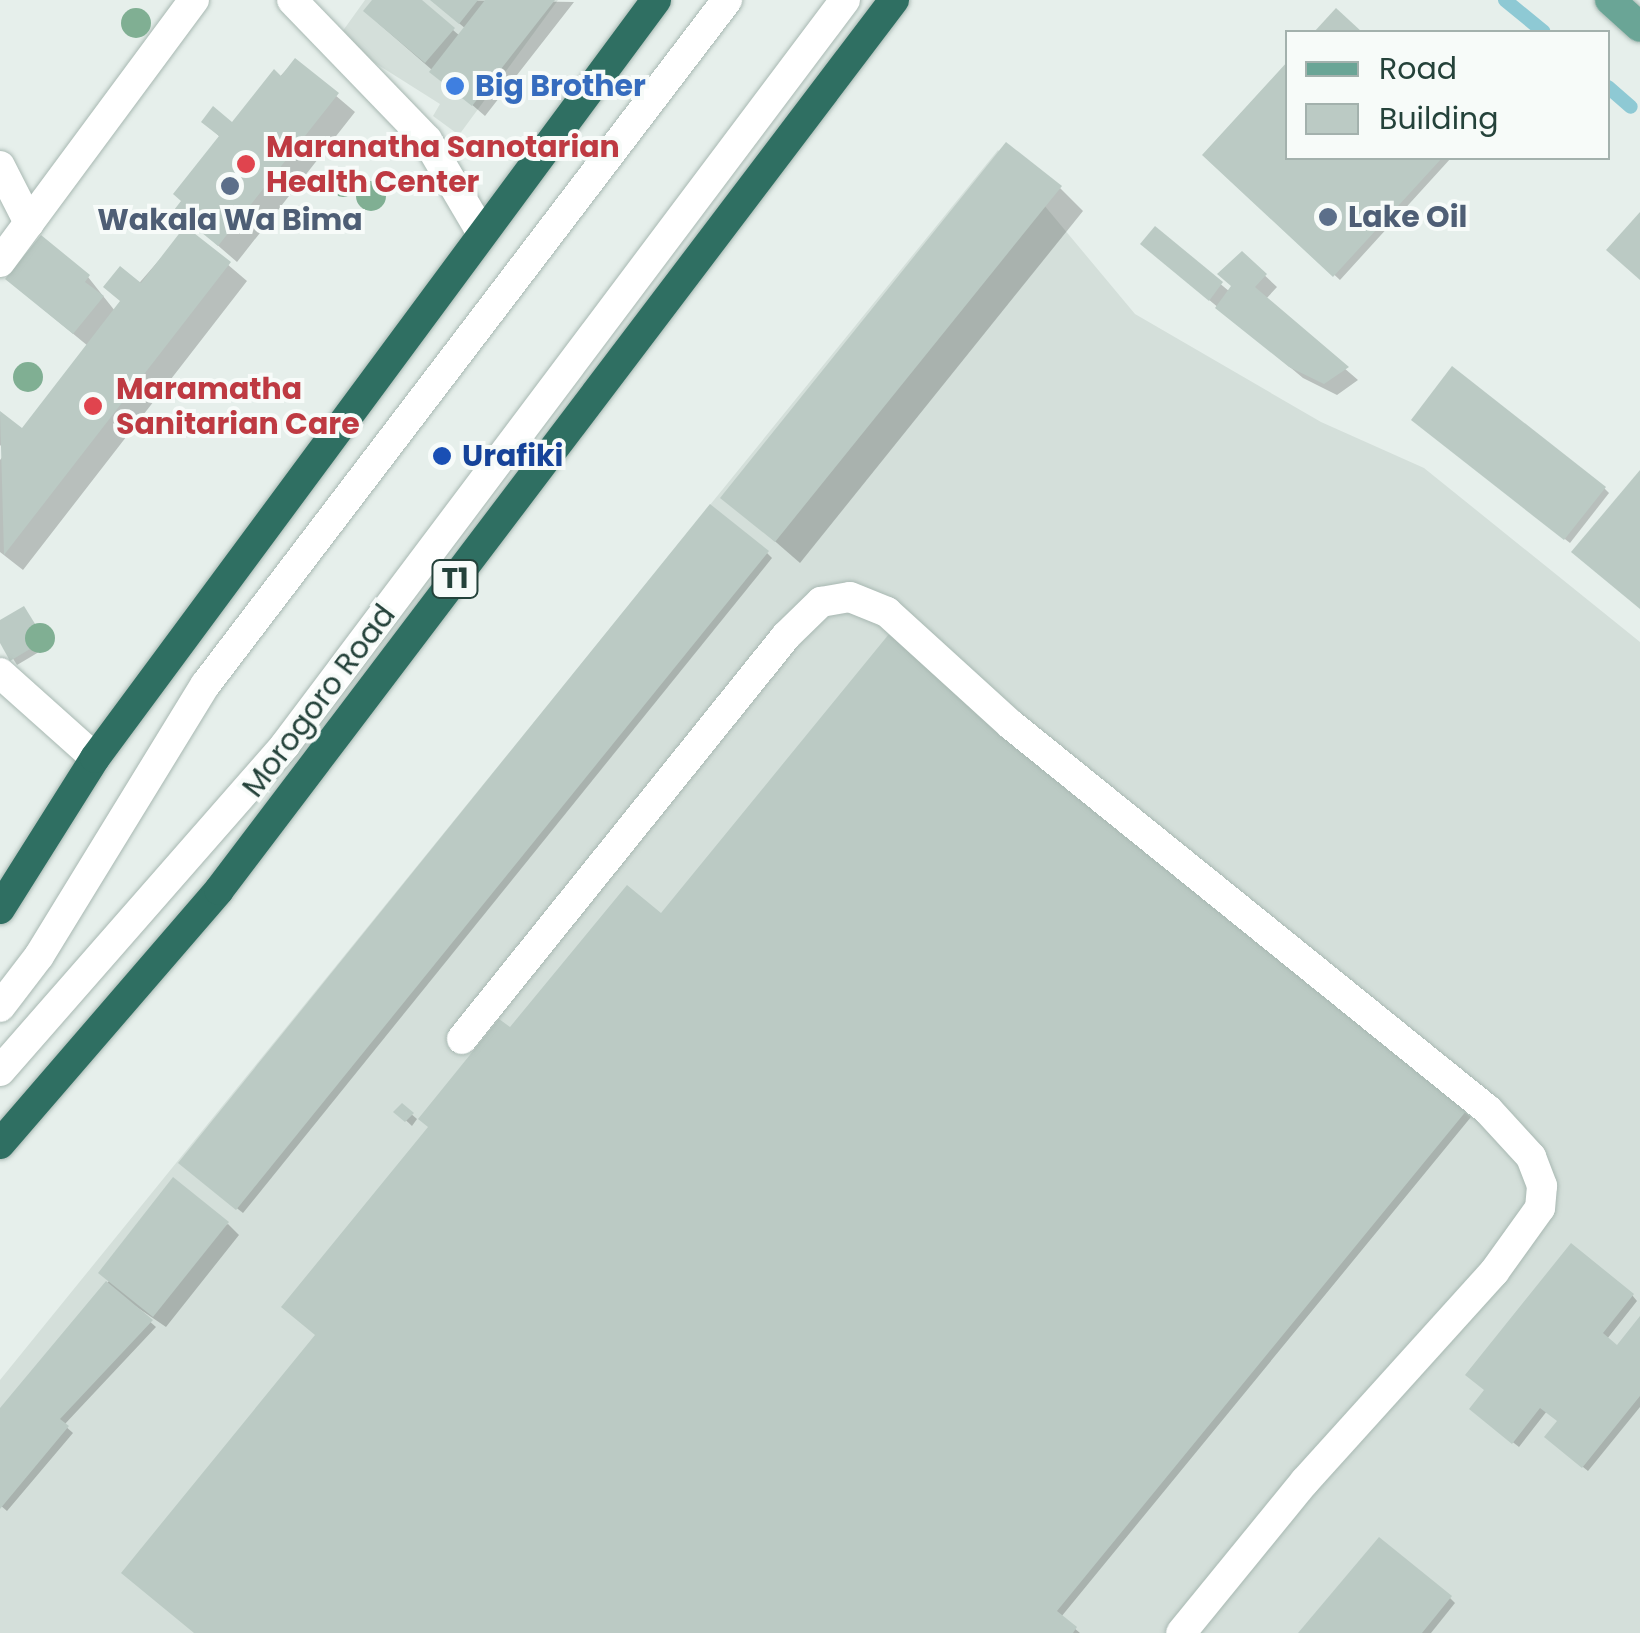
<!DOCTYPE html>
<style>
body{margin:0}
#map{position:relative;width:1640px;height:1633px;overflow:hidden;background:#e6efeb;font-family:Poppins,sans-serif}
div>[style]{position:absolute}
[style*='--x']{left:calc(var(--x)*1px);top:calc(var(--y)*1px);width:calc(var(--w)*1px);rotate:calc(var(--a)*1deg)}
.built>*{inset:0;background:#d4dfda}
.shadow>*{inset:0;background:#0003}
.stream>*{height:14px;margin:-7px;padding:0 7px;transform-origin:7px;border-radius:7px;background:#8ec9d4}
.building>*{inset:0;background:#bbcac4}
.roads{filter:drop-shadow(0 0 2px #a8b8b2) drop-shadow(0 0 2px #a8b8b2)}
.minor>*{height:30px;margin:-15px;padding:0 15px;transform-origin:15px;border-radius:15px;background:#fff}
.major>*{height:30px;margin:-15px;padding:0 15px;transform-origin:15px;border-radius:15px;background:#6aa596}
.highway>*{height:30px;margin:-15px;padding:0 15px;transform-origin:15px;border-radius:15px;background:#2f6f62}
.trees>*{width:30px;height:30px;margin:-15px;border-radius:50%;background:#80af93}
.dots>*{width:28px;height:28px;translate:-50% -50%;box-sizing:border-box;border:5px solid #f7fbf9;border-radius:50%}
span{translate:-50% -50%;white-space:nowrap;text-align:center;line-height:1.15;-webkit-text-stroke:8px #f7fbf9;paint-order:stroke}
.shield-label span{padding:2px 8px;background:#f7fbf9;border:2px solid;border-radius:8px;-webkit-text-stroke-width:0}
.shield-label{font-size:28px;color:#24423a;font-weight:700}
.shop-label{font-size:30px;color:#366cbe;font-weight:700}
.left{translate:0 -50%;text-align:left}
.health-label{font-size:30px;color:#be3a42;font-weight:700}
.service-label{font-size:30px;color:#4e5e75;font-weight:700}
.transit-label{font-size:30px;color:#164399;font-weight:700}
.street-label{font-size:30px;color:#24423a}
.legend{position:absolute;left:1285px;top:30px;width:325px;height:130px;box-sizing:border-box;background:#f7fbf9;border:2px solid #a3b1ad;margin:0;padding:12px 18px;list-style:none;font-size:30px;color:#24423a}
.legend li{display:flex;align-items:center;gap:20px;height:50px}
.legend b{width:50px;border:2px solid #a3b1ad}
</style>
<div id="map">
<div class="built">
<div style="clip-path:polygon(365px 0,558px 0,459px 135px,433px 116px,440px 104px,337px 39px)"></div>
<div style="clip-path:polygon(998px 150px,1135px 314px,1321px 422px,1424px 468px,1640px 642px,1640px 1633px,0 1633px,0 1380px)"></div>
</div>
<div class="shadow">
<div style="clip-path:polygon(376px 0,418px 0,460px 36px,466px 29px,431px 0,574px 2px,485px 116px,378px 23px)"></div>
<div style="clip-path:polygon(295px 61px,355px 112px,237px 262px,177px 210px,221px 138px,204px 122px,233px 125px)"></div>
<div style="clip-path:polygon(1205px 155px,1288px 158px,1451px 158px,1340px 280px)"></div>
<div style="clip-path:polygon(1060px 188px,1083px 211px,800px 563px,724px 497px)"></div>
<div style="clip-path:polygon(186px 229px,247px 281px,23px 570px,0 552px,0 460px,7px 451px,0 445px,0 414px,22px 432px,88px 346px,20px 290px,88px 277px,115px 311px)"></div>
<div style="clip-path:polygon(1155px 229px,1230px 292px,1242px 254px,1277px 287px,1265px 300px,1358px 380px,1337px 395px,1303px 378px,1148px 249px)"></div>
<div style="clip-path:polygon(1420px 425px,1604px 488px,1609px 493px,1570px 543px)"></div>
<div style="clip-path:polygon(767px 553px,772px 558px,243px 1213px,186px 1168px)"></div>
<div style="clip-path:polygon(24px 609px,49px 646px,17px 665px,0 638px,0 623px)"></div>
<div style="clip-path:polygon(889px 637px,1471px 1117px,1061px 1617px,1080px 1633px,196px 1633px,318px 1336px,510px 1031px,661px 916px)"></div>
<div style="clip-path:polygon(402px 1106px,417px 1119px,412px 1126px,397px 1112px)"></div>
<div style="clip-path:polygon(228px 1224px,239px 1235px,166px 1327px,122px 1297px,156px 1327px,64px 1425px,73px 1433px,7px 1511px,0 1505px,0 1412px,109px 1281px)"></div>
<div style="clip-path:polygon(1632px 1295px,1637px 1301px,1607px 1339px,1617px 1348px,1640px 1320px,1640px 1407px,1588px 1471px,1552px 1442px,1560px 1422px,1547px 1411px,1519px 1447px,1477px 1414px)"></div>
<div style="clip-path:polygon(1450px 1598px,1455px 1603px,1431px 1633px,1302px 1633px)"></div>
</div>
<div class="stream">
<div style="--x:1505;--y:0;--w:50;--a:39.4"></div>
<div style="--x:1608;--y:87;--w:30;--a:41"></div>
</div>
<div class="building">
<div style="clip-path:polygon(372px 0,422px 0,455px 28px,425px 63px,363px 11px)"></div>
<div style="clip-path:polygon(430px 0,478px 0,459px 24px)"></div>
<div style="clip-path:polygon(485px 0,555px 0,472px 106px,429px 72px)"></div>
<div style="clip-path:polygon(1336px 8px,1362px 32px,1314px 32px)"></div>
<div style="clip-path:polygon(295px 58px,339px 93px,218px 246px,174px 210px,181px 201px,173px 194px,219px 136px,201px 122px,213px 106px,232px 122px,274px 69px,281px 76px)"></div>
<div style="clip-path:polygon(1288px 61px,1288px 158px,1442px 158px,1333px 277px,1202px 155px)"></div>
<div style="clip-path:polygon(1006px 142px,1062px 186px,775px 542px,720px 498px)"></div>
<div style="clip-path:polygon(1640px 212px,1640px 280px,1606px 250px)"></div>
<div style="clip-path:polygon(185px 226px,231px 262px,4px 555px,0 411px,22px 428px,120px 301px,103px 287px,120px 266px,141px 283px)"></div>
<div style="clip-path:polygon(1155px 226px,1223px 282px,1209px 301px,1140px 244px)"></div>
<div style="clip-path:polygon(41px 235px,90px 275px,85px 282px,104px 296px,73px 334px,5px 279px)"></div>
<div style="clip-path:polygon(1242px 251px,1267px 274px,1255px 287px,1349px 367px,1324px 384px,1289px 367px,1215px 308px,1231px 286px,1217px 274px)"></div>
<div style="clip-path:polygon(1452px 366px,1606px 487px,1564px 540px,1411px 420px)"></div>
<div style="clip-path:polygon(1640px 470px,1640px 609px,1571px 552px)"></div>
<div style="clip-path:polygon(710px 504px,769px 551px,236px 1210px,178px 1163px)"></div>
<div style="clip-path:polygon(24px 606px,45px 640px,10px 661px,0 643px,0 620px)"></div>
<div style="clip-path:polygon(889px 634px,1467px 1110px,1057px 1611px,1077px 1627px,1073px 1633px,194px 1633px,121px 1573px,315px 1335px,281px 1307px,428px 1127px,418px 1119px,499px 1019px,510px 1027px,627px 885px,661px 913px)"></div>
<div style="clip-path:polygon(402px 1103px,414px 1113px,405px 1122px,393px 1112px)"></div>
<div style="clip-path:polygon(173px 1177px,229px 1222px,153px 1317px,98px 1273px)"></div>
<div style="clip-path:polygon(1571px 1243px,1634px 1294px,1603px 1333px,1617px 1345px,1640px 1316px,1640px 1396px,1582px 1468px,1544px 1437px,1557px 1421px,1540px 1408px,1512px 1444px,1469px 1409px,1484px 1390px,1465px 1375px)"></div>
<div style="clip-path:polygon(106px 1281px,153px 1320px,60px 1419px,69px 1426px,0 1509px,0 1408px)"></div>
<div style="clip-path:polygon(1379px 1537px,1452px 1596px,1422px 1633px,1298px 1633px)"></div>
</div>
<div class="roads">
<div class="minor">
<div style="--x:292;--y:0;--w:194;--a:46"></div>
<div style="--x:427;--y:140;--w:104;--a:59.5"></div>
<div style="--x:0;--y:166;--w:64;--a:63"></div>
<div style="--x:0;--y:262;--w:326;--a:-53.5"></div>
<div style="--x:0;--y:673;--w:127;--a:41.8"></div>
<div style="--x:0;--y:1007;--w:64;--a:-52.6"></div>
<div style="--x:39;--y:956;--w:319;--a:-58.5"></div>
<div style="--x:206;--y:684;--w:860;--a:-52.7"></div>
<div style="--x:462;--y:1039;--w:517;--a:-51.2"></div>
<div style="--x:786;--y:636;--w:49;--a:-44.2"></div>
<div style="--x:821;--y:602;--w:29;--a:-10"></div>
<div style="--x:850;--y:597;--w:40;--a:22"></div>
<div style="--x:887;--y:612;--w:166;--a:42.3"></div>
<div style="--x:1010;--y:724;--w:614;--a:38.92"></div>
<div style="--x:1488;--y:1110;--w:64;--a:47.5"></div>
<div style="--x:1531;--y:1157;--w:31;--a:69"></div>
<div style="--x:1542;--y:1186;--w:22;--a:95"></div>
<div style="--x:1540;--y:1208;--w:79;--a:125.7"></div>
<div style="--x:1494;--y:1272;--w:282;--a:132.1"></div>
<div style="--x:1305;--y:1481;--w:196;--a:129.2"></div>
<div style="--x:0;--y:1071;--w:433;--a:-48.8"></div>
<div style="--x:285;--y:745;--w:932;--a:-53.07"></div>
</div>
<div class="major">
<div style="--x:1610;--y:0;--w:40;--a:42"></div>
</div>
<div class="highway">
<div style="--x:0;--y:909;--w:178;--a:-57.8"></div>
<div style="--x:95;--y:758;--w:943;--a:-53.49"></div>
<div style="--x:0;--y:1144;--w:335;--a:-49.2"></div>
<div style="--x:219;--y:890;--w:1117;--a:-52.82"></div>
</div>
</div>
<div class="trees">
<div style="left:136px;top:23px"></div>
<div style="left:343px;top:182px"></div>
<div style="left:371px;top:196px"></div>
<div style="left:28px;top:377px"></div>
<div style="left:40px;top:638px"></div>
</div>
<div class="dots">
<div style="left:455px;top:86px;background:#3f7fe0"></div>
<div style="left:246px;top:164px;background:#e0444e"></div>
<div style="left:230px;top:186px;background:#5c6f8a"></div>
<div style="left:1328px;top:217px;background:#5c6f8a"></div>
<div style="left:93px;top:406px;background:#e0444e"></div>
<div style="left:442px;top:456px;background:#1a4fb4"></div>
</div>
<div class="shield-label">
<span style="left:455px;top:579px">T1</span>
</div>
<div class="shop-label">
<span class="left" style="left:475px;top:86px">Big Brother</span>
</div>
<div class="health-label">
<span class="left" style="left:266px;top:164px">Maranatha Sanotarian<br>Health Center</span>
<span class="left" style="left:116px;top:406px">Maramatha<br>Sanitarian Care</span>
</div>
<div class="service-label">
<span class="left" style="left:1348px;top:217px">Lake Oil</span>
<span style="left:230px;top:220px">Wakala Wa Bima</span>
</div>
<div class="transit-label">
<span class="left" style="left:462px;top:456px">Urafiki</span>
</div>
<div class="street-label">
<span style="left:319px;top:701px;rotate:-53deg">Morogoro Road</span>
</div>
<ul class="legend">
<li><b style="height:12px;background:#6aa596"></b>Road</li>
<li><b style="height:28px;background:#bbcac4"></b>Building</li>
</ul>
</div>
